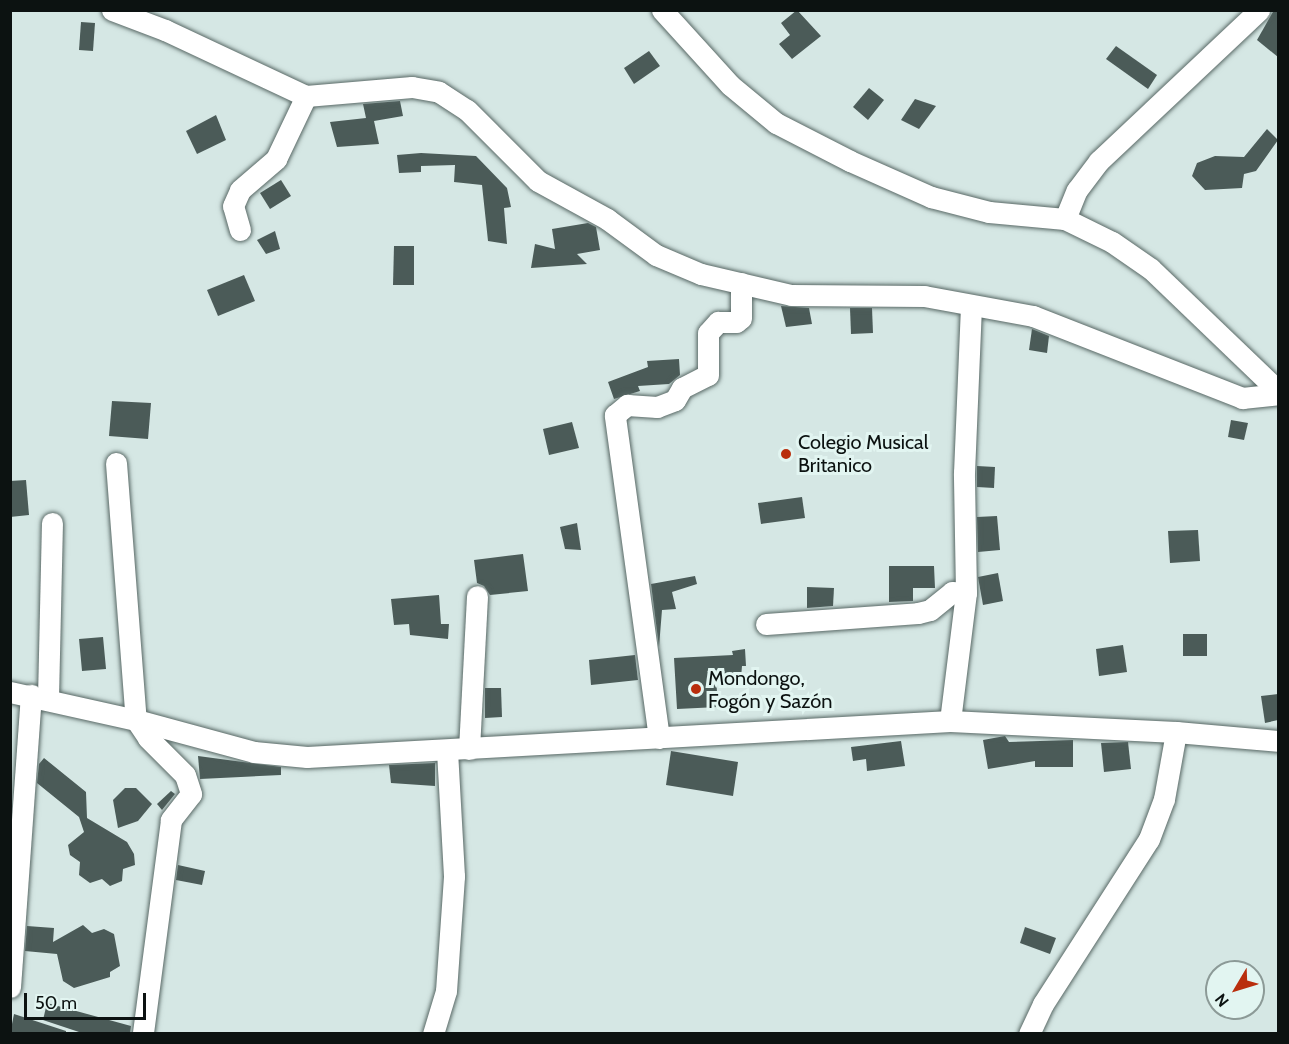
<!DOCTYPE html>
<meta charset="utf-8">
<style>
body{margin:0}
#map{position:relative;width:1289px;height:1044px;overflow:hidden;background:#d5e7e4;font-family:Cabin,sans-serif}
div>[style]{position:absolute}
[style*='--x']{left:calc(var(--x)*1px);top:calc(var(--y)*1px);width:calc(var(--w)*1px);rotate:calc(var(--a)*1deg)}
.building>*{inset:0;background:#4b5b58}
.roads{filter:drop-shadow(0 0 2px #586865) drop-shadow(0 0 2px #586865)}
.minor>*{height:21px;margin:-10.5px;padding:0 10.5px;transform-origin:10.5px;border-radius:10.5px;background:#fff}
.dots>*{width:16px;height:16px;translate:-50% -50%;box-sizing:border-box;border:3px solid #e2f5f1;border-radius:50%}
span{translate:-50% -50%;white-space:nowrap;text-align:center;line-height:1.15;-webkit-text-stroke:6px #e2f5f1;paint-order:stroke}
.poi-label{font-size:20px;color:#0c1211}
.left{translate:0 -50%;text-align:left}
.frame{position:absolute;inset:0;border:12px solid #0c1211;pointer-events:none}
.north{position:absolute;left:1205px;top:960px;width:60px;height:60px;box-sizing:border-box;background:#e2f5f1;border:2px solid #8c9a97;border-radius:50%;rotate:232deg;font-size:16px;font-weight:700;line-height:24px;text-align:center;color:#0c1211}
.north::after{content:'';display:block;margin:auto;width:21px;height:27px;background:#b92e0d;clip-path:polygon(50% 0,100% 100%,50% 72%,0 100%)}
.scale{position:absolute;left:24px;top:993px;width:122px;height:27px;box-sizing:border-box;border:3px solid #0c1211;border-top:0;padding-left:8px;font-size:18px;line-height:21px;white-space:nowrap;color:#0c1211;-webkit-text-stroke:4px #e2f5f1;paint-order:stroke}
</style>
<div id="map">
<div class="building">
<div style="clip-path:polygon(797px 10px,821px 36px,792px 59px,779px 44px,790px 35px,781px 23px)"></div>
<div style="clip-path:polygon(1274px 10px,1278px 10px,1278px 57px,1257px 40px)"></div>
<div style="clip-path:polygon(81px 22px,95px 23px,93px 51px,79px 50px)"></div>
<div style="clip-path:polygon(1116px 46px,1157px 75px,1148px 89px,1106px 59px)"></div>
<div style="clip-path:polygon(649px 51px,660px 66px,634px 84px,624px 68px)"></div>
<div style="clip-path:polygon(869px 88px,884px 100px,868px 120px,853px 107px)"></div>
<div style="clip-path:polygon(915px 99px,936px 106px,919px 129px,901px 120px)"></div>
<div style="clip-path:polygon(400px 101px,403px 116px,374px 121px,379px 144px,337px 147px,330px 122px,366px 118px,363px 104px)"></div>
<div style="clip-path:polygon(216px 115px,226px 140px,197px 154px,186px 131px)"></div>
<div style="clip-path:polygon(1267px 129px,1278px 140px,1256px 171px,1244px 174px,1242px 188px,1205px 190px,1192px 176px,1197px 163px,1215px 156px,1244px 157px)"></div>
<div style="clip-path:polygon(421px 153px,476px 156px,507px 188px,511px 207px,504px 208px,507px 244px,488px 241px,482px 185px,454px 182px,455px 165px,421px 166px,421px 172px,399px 173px,397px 155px)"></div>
<div style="clip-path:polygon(281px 180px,291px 196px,270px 209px,260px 193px)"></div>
<div style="clip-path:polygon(588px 223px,596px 227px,600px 250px,577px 254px,587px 264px,531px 268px,535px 244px,555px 249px,552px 229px)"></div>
<div style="clip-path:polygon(275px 231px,280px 249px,266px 254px,257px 240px)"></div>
<div style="clip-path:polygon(394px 246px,414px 246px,414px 285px,393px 285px)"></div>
<div style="clip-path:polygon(244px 275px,255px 301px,218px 316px,207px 290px)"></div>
<div style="clip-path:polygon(781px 306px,809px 308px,812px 324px,786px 327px)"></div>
<div style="clip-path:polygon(850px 308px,872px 308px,873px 333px,851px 334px)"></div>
<div style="clip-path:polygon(1032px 329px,1049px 336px,1047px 353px,1029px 350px)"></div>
<div style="clip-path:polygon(679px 359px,680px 375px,669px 384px,638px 386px,640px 391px,614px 399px,608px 382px,648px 367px,647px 361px)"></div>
<div style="clip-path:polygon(112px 401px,151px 403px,148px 439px,109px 436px)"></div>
<div style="clip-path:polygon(1231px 420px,1248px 423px,1244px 440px,1228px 437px)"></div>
<div style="clip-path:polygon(572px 422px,579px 448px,549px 455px,543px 429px)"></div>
<div style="clip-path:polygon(977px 466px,995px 467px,994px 488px,977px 487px)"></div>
<div style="clip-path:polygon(26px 480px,29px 515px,10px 517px,10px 481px)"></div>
<div style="clip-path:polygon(802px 497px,805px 518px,761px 524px,758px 503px)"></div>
<div style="clip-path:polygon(997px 516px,1000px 550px,978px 552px,977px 517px)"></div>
<div style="clip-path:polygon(577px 523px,581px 550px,565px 549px,560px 527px)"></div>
<div style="clip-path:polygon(1198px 530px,1200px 561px,1170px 563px,1168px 531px)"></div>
<div style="clip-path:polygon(523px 554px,528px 591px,490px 595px,484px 586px,477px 583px,474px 560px)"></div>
<div style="clip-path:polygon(889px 566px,934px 566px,935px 588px,913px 588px,913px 601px,889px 602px)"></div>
<div style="clip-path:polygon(998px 573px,1003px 601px,983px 605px,978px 577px)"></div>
<div style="clip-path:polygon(695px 576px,697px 584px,672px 592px,676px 609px,662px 610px,659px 647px,651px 584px)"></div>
<div style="clip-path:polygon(807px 587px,834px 588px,833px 606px,807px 608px)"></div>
<div style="clip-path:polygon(439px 595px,441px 624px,449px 624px,448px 639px,410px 635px,409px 624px,394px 625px,391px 599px)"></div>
<div style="clip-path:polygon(1183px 634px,1207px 634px,1207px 656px,1183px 656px)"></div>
<div style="clip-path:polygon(103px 637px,106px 669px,82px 671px,79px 639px)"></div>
<div style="clip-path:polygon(1123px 645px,1127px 672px,1099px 676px,1096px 649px)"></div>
<div style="clip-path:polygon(745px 649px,746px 666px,742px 666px,741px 678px,716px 677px,718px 707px,677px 709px,674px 658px,733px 655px,732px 651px)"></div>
<div style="clip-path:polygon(635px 655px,638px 680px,591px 685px,589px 660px)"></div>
<div style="clip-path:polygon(485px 688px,501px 688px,502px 717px,485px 718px)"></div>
<div style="clip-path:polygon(1278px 694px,1278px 720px,1265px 723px,1261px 696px)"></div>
<div style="clip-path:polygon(1005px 736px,1009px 742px,1073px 740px,1073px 767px,1035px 767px,1035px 761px,988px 769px,983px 740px)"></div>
<div style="clip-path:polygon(901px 741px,905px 766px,867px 771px,866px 759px,853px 761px,851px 747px)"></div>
<div style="clip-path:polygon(1128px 742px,1131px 769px,1104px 772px,1101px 743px)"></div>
<div style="clip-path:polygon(671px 751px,738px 762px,733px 796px,666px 785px)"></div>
<div style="clip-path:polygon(198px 756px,281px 767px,281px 775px,200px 779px)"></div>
<div style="clip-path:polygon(44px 758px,86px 792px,87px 818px,127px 842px,134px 854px,135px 865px,123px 869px,122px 881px,110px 886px,102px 879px,90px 883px,79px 875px,80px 862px,70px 855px,68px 845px,84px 832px,79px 817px,37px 783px,39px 764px)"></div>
<div style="clip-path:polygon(435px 763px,435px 786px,391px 783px,389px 765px)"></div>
<div style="clip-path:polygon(125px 788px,136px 788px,152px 804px,138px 821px,118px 828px,113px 800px)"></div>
<div style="clip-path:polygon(171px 791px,175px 794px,162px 810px,157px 804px)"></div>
<div style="clip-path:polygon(178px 865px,205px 871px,202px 885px,176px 880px)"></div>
<div style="clip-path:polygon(83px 925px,92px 933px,104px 929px,114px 934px,120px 966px,110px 972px,110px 977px,74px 988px,63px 981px,57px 954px,25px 951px,27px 926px,54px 928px,53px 942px)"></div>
<div style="clip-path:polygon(1025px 927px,1056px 938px,1050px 954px,1020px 943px)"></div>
<div style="clip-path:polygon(47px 1003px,131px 1026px,130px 1034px,85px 1034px,43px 1020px)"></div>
<div style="clip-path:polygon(14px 1014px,66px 1031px,66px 1034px,10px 1034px)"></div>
</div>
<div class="roads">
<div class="minor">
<div style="--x:112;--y:10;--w:57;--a:20.7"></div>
<div style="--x:165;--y:30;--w:156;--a:25.1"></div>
<div style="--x:306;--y:96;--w:106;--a:-4.9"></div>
<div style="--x:412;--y:87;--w:27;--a:10"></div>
<div style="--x:439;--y:92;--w:33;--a:33"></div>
<div style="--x:467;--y:110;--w:100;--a:45"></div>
<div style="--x:538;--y:181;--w:79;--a:28.8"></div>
<div style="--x:607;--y:219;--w:61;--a:36.3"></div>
<div style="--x:656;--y:255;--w:49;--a:22.9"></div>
<div style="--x:701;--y:274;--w:92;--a:13.1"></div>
<div style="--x:791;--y:295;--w:133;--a:0.4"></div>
<div style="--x:924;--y:296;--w:111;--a:10.4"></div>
<div style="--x:1033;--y:316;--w:225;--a:21.4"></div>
<div style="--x:1242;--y:398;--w:36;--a:-6"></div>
<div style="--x:662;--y:10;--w:101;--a:47.8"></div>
<div style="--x:730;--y:85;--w:60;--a:39.6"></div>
<div style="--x:776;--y:123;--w:83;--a:27.2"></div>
<div style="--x:850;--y:161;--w:89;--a:24"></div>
<div style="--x:931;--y:197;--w:60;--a:14.5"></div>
<div style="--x:989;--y:212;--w:76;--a:5.3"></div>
<div style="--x:1065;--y:219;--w:52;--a:26.1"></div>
<div style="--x:1112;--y:242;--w:47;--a:34.7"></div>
<div style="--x:1151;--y:269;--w:176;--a:43.8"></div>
<div style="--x:1065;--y:219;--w:31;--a:-68"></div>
<div style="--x:1077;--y:190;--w:36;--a:-53"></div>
<div style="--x:1099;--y:161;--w:220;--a:-43.3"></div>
<div style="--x:240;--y:230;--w:25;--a:-106"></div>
<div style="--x:233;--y:206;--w:17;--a:-66"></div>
<div style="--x:240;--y:190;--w:48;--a:-40.7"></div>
<div style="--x:276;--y:159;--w:70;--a:-64.5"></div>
<div style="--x:116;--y:463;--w:258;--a:85.6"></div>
<div style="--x:136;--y:720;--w:22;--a:56"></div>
<div style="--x:148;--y:738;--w:52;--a:45"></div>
<div style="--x:185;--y:775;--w:20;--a:72"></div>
<div style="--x:191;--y:794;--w:33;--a:128"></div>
<div style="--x:171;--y:820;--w:216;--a:97.5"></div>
<div style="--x:766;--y:624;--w:152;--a:-4.1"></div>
<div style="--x:918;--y:613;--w:12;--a:-14"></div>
<div style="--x:930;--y:610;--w:28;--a:-39"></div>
<div style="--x:952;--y:592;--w:14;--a:4"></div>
<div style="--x:10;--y:692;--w:129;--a:12.5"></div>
<div style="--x:136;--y:720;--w:122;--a:15.2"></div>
<div style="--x:254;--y:752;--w:53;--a:5.4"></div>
<div style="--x:307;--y:757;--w:644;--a:-3.2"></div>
<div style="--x:950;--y:721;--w:226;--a:2.8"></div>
<div style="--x:1176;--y:732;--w:102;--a:5"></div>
<div style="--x:48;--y:698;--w:175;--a:-88.7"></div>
<div style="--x:950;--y:721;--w:129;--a:-82.9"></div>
<div style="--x:966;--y:593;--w:120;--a:-91"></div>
<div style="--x:964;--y:473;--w:168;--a:-87.6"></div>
<div style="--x:659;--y:738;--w:326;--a:-97.8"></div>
<div style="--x:615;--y:415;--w:16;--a:-40"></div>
<div style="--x:627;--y:405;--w:30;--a:4"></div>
<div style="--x:657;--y:407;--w:19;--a:-21"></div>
<div style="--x:675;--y:400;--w:14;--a:-60"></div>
<div style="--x:682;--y:388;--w:29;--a:-27"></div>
<div style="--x:708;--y:375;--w:42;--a:-90"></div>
<div style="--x:708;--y:333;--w:15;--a:-48"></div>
<div style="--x:718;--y:322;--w:18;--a:0"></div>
<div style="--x:736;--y:322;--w:6;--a:-39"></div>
<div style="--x:741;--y:318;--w:35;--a:-90"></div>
<div style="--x:469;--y:749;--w:153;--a:-87"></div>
<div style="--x:10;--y:987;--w:293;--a:-85.9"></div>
<div style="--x:433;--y:1034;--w:45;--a:-73.2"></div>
<div style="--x:446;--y:991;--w:115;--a:-86"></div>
<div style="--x:454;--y:876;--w:126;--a:-93.2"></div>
<div style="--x:1029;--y:1034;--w:33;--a:-65"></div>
<div style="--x:1043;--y:1004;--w:196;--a:-57.3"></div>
<div style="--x:1149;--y:839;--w:43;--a:-69.4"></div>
<div style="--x:1164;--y:799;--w:68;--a:-79.8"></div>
</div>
</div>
<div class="dots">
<div style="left:786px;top:454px;background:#b92e0d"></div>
<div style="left:696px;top:689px;background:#b92e0d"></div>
</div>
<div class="poi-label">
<span class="left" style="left:798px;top:454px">Colegio Musical<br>Britanico</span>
<span class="left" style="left:708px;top:690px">Mondongo,<br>Fogón y Sazón</span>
</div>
<div class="frame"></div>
<div class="north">N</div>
<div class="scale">50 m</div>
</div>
